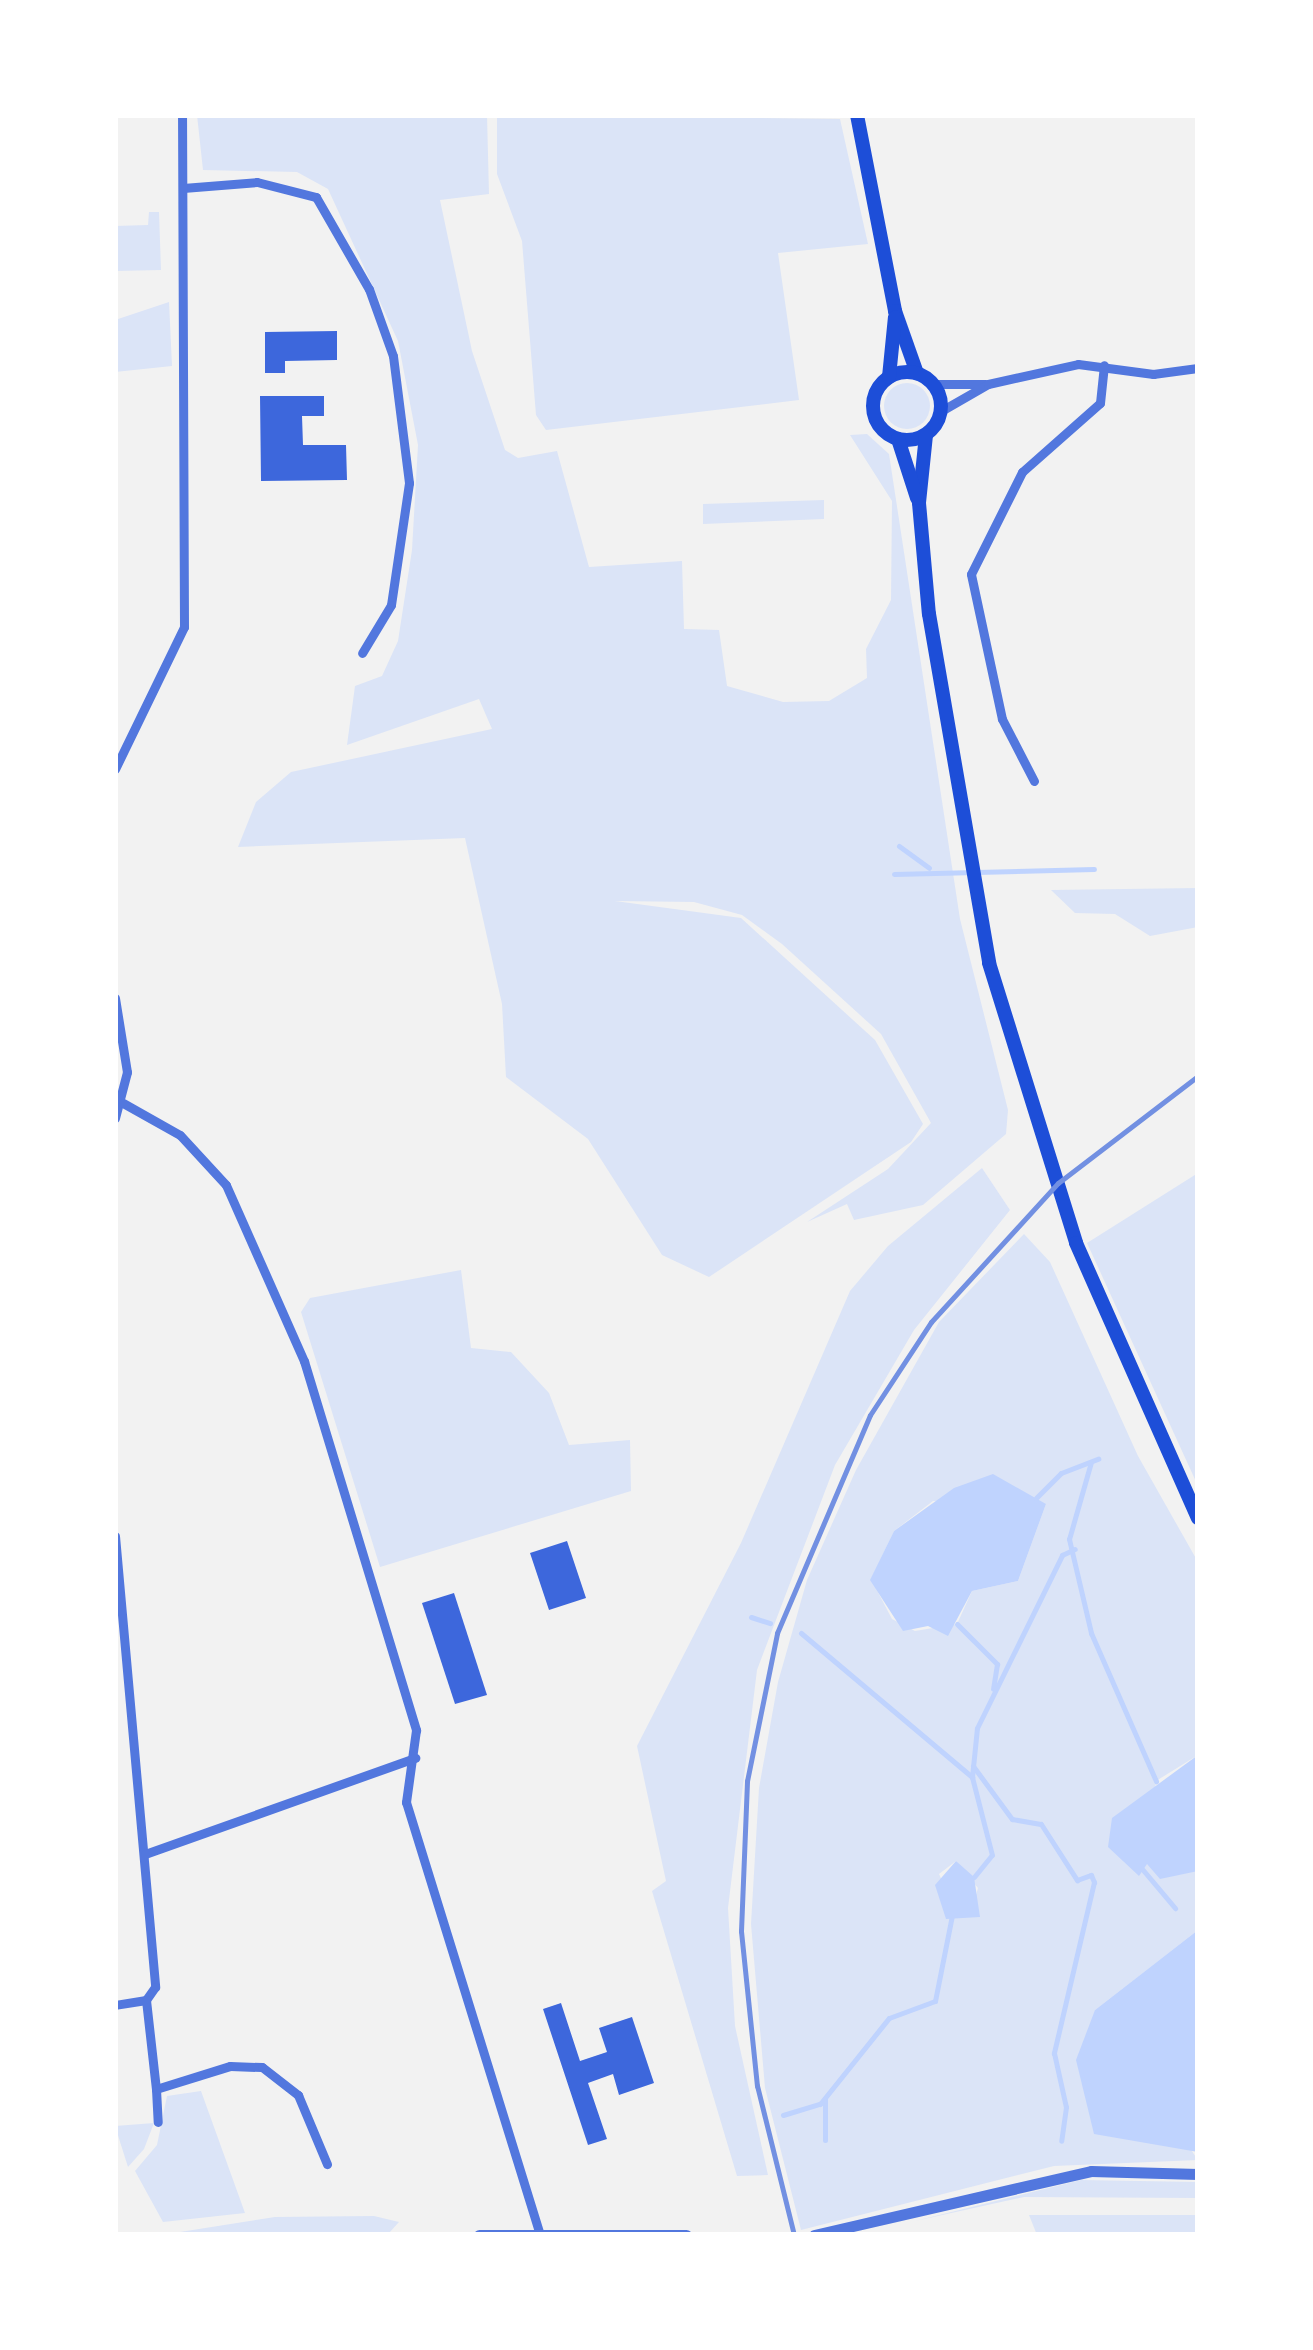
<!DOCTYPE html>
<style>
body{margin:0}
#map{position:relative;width:1313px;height:2350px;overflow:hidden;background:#f2f2f2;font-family:"Noto Sans",sans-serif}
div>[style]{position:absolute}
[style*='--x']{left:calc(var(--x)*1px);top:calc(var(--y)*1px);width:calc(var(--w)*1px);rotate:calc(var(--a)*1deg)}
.green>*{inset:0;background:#dbe4f7}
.round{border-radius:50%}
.water>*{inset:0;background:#bfd3fe}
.stream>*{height:5px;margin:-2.5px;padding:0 2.5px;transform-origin:2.5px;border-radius:2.5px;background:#bfd3fe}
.building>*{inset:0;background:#3d67dc}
.minor>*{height:9px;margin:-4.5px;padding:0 4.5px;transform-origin:4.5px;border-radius:4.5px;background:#5277de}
.tertiary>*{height:11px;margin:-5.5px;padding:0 5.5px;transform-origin:5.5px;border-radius:5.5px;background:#5277de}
.secondary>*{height:14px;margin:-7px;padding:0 7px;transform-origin:7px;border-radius:7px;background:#1d4ed8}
.secondary>.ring{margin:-7px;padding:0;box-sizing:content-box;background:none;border:14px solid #1d4ed8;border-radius:50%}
.rail>*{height:5px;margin:-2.5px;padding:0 2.5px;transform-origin:2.5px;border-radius:2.5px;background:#7290e2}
span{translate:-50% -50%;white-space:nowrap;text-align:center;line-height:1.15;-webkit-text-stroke:9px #fff;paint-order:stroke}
.frame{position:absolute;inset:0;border:118px solid #fff;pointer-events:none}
</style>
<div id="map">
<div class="green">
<div style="clip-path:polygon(197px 115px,487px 115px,489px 194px,440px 200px,472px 351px,505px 450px,518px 458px,557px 451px,589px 567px,682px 561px,684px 629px,719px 630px,727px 686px,783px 702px,829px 701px,867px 678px,866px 649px,891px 600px,892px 501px,850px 435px,867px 434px,889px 454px,960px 919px,1008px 1110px,1006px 1134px,923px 1205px,854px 1220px,847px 1204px,807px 1222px,888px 1169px,931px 1123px,881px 1034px,782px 944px,742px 915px,694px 902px,615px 901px,741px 918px,875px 1040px,923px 1124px,911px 1142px,709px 1277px,662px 1255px,588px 1139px,506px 1077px,502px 1004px,465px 838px,238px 847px,256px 802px,291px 772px,492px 729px,479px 699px,347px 745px,355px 686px,382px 676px,398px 641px,412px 550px,418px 445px,398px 341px,328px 189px,297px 172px,203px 170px)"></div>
<div style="clip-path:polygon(497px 115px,840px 119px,868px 244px,778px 253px,799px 400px,546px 430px,536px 415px,522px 241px,497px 174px)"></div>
<div style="clip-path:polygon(149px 212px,159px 212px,161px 270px,115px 271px,115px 226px,148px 225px)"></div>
<div style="clip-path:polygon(169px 302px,172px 366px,115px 372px,115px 320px)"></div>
<div class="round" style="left:884px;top:383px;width:46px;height:46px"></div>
<div style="clip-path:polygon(824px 500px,824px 519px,703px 524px,703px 504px)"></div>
<div style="clip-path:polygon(1198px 888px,1198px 927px,1150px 936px,1115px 914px,1075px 913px,1051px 890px)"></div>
<div style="clip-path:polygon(982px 1168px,1010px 1210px,914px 1330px,835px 1465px,757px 1670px,728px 1908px,735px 2026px,768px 2175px,737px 2176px,652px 1891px,666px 1881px,637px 1746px,741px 1543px,850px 1291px,888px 1246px)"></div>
<div style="clip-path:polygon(1198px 1173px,1198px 1486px,1087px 1243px)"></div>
<div style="clip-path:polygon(evenodd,1024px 1234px,1050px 1262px,1138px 1456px,1198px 1562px,1198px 1755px,1156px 1781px,1147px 1864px,1198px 1871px,1198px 1930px,1095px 2010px,1198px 2160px,1054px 2166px,801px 2230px,765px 2088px,751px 1924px,759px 1788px,778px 1682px,807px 1580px,856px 1470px,939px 1322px,1024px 1234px,933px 1501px,1046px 1504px,1018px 1581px,972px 1591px,957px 1624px,915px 1631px,892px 1619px,871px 1579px,894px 1531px,933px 1501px,1024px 1234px,956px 1861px,978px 1888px,971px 1912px,957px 1912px,939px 1874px,956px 1861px)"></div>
<div style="clip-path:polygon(461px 1270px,471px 1348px,511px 1352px,549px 1393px,569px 1445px,630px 1440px,631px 1491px,380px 1567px,301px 1312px,310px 1298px)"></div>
<div style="clip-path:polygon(201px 2091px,245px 2213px,163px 2222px,135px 2171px,157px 2145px,167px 2096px)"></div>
<div style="clip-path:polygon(154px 2123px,144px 2149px,128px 2167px,115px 2126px)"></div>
<div style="clip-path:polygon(1081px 2180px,1198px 2182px,1198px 2198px,1024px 2197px,915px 2221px)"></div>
<div style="clip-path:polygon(1029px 2215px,1198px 2215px,1198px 2235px,1037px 2235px)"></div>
<div style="clip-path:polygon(374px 2216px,399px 2222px,389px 2233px,161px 2235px,275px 2217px)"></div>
</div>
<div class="water">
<div style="clip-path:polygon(993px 1474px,1046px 1504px,1018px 1581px,972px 1591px,948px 1636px,928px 1626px,903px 1631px,870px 1580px,894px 1531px,954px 1488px)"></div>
<div style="clip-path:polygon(1198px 1755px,1198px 1871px,1160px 1879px,1147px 1864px,1139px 1876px,1108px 1847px,1112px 1818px)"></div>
<div style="clip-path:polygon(956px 1861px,974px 1877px,980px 1917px,946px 1919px,935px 1885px)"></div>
<div style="clip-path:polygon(1198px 1930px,1198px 2152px,1094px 2134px,1076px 2060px,1095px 2010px)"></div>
</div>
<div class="stream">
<div style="--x:899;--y:846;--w:37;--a:36"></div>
<div style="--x:894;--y:874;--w:200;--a:-1.4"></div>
<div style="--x:1091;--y:1462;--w:80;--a:105.9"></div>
<div style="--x:1069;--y:1539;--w:97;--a:76.8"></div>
<div style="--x:1091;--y:1633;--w:162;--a:66.3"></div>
<div style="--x:1036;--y:1498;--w:35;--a:-45"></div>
<div style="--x:1061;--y:1473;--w:40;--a:-21"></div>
<div style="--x:751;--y:1617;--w:20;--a:18"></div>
<div style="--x:957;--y:1624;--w:57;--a:45"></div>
<div style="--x:997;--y:1664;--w:25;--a:99"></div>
<div style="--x:801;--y:1633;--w:224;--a:40.1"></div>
<div style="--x:973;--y:1766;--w:66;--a:53.7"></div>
<div style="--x:1012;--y:1819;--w:29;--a:10"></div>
<div style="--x:1041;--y:1824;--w:67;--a:57.3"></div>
<div style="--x:1077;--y:1880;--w:15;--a:-20"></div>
<div style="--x:1091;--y:1875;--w:8;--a:67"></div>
<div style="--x:1094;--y:1882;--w:176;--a:103.2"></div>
<div style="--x:1054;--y:2053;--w:55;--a:77.5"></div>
<div style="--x:1066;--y:2107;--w:34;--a:98"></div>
<div style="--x:1143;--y:1870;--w:50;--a:49.9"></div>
<div style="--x:974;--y:1877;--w:28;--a:-51"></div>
<div style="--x:992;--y:1855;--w:81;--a:-104.4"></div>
<div style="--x:972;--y:1777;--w:49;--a:-84.2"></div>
<div style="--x:977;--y:1728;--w:193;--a:-63.8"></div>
<div style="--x:1062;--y:1555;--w:14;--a:-25"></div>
<div style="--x:825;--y:2099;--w:41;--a:90"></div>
<div style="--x:783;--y:2115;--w:39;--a:-17"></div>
<div style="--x:820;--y:2104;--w:110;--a:-51.3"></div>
<div style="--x:889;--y:2018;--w:49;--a:-20.3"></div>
<div style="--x:935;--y:2001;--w:88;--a:-78.8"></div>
</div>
<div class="building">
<div style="clip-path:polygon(337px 331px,337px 360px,285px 361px,285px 373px,265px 373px,265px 332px)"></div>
<div style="clip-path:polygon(260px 396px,324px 396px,324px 416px,302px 416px,303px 445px,346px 445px,347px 480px,261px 481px)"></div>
<div style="clip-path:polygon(567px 1541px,586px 1598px,549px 1610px,530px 1553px)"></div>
<div style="clip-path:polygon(454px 1593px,487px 1695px,455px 1704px,422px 1603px)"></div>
<div style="clip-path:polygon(561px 2003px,580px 2061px,607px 2052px,599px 2028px,632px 2017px,654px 2083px,619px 2095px,613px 2074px,588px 2083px,607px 2139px,588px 2145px,543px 2009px)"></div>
</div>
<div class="minor">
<div style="--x:183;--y:188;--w:74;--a:-4.6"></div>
<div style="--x:257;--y:182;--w:61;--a:14.3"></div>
<div style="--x:316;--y:197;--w:106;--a:60.1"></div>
<div style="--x:369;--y:289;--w:71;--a:70.3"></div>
<div style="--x:393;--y:356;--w:128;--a:82.8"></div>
<div style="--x:409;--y:483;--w:123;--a:98.4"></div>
<div style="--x:391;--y:605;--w:56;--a:121.1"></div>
<div style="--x:933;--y:384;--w:52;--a:0"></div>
<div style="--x:941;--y:411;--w:54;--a:-29.9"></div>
<div style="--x:988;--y:384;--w:92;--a:-12.5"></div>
<div style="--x:1078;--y:364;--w:76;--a:7.6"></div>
<div style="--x:1153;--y:374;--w:45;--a:-7.6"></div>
<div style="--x:115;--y:769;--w:158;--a:-64.1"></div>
<div style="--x:184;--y:627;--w:512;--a:-90.22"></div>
<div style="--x:1034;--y:781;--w:70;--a:-117.3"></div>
<div style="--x:1002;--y:719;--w:148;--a:-102.1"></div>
<div style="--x:971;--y:574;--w:114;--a:-63.4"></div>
<div style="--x:1022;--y:472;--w:104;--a:-41.5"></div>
<div style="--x:1100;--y:403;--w:38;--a:-84"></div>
<div style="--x:115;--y:998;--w:75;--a:80.8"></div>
<div style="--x:127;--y:1072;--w:48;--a:104.6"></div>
<div style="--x:123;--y:1103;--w:65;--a:29.3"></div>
<div style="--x:180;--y:1135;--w:68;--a:47.4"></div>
<div style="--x:226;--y:1185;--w:193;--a:66.1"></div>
<div style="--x:304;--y:1361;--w:386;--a:73.1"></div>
<div style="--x:416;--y:1730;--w:73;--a:97.9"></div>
<div style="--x:406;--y:1802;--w:453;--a:72.8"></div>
<div style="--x:115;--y:1536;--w:453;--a:84.9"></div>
<div style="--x:155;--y:1987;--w:16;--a:125"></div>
<div style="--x:146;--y:2000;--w:31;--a:171"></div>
<div style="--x:145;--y:1854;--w:287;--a:-19.6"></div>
<div style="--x:146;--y:2000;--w:90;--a:83.6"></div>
<div style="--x:156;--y:2089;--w:77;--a:-17.3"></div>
<div style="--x:230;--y:2066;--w:32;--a:2"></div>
<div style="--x:262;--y:2067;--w:46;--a:37.9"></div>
<div style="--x:298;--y:2095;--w:75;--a:67.2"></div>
<div style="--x:156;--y:2089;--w:33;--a:87"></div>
</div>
<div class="tertiary">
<div style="--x:479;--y:2235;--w:207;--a:0"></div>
<div style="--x:814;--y:2235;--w:284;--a:-13"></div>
<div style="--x:1091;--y:2171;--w:107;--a:1.6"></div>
</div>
<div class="secondary">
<div style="--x:857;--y:115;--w:200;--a:79"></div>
<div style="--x:895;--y:311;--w:66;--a:70.5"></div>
<div class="ring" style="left:873px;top:372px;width:54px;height:54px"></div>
<div style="--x:889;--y:377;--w:60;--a:-84.3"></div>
<div style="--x:926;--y:435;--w:68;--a:95.9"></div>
<div style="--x:919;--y:503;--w:111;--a:84.9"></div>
<div style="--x:929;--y:614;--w:354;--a:80.2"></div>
<div style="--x:989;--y:963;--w:293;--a:72.7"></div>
<div style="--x:1076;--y:1243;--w:301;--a:66.1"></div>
<div style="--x:898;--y:439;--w:62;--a:72.1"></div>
</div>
<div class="rail">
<div style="--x:794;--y:2235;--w:154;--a:-103.9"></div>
<div style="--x:757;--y:2086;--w:156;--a:-95.9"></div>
<div style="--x:741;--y:1931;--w:150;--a:-87.7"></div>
<div style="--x:747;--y:1781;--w:151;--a:-78.5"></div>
<div style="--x:777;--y:1633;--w:237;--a:-66.9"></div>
<div style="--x:870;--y:1415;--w:111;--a:-56.7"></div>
<div style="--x:931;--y:1322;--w:188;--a:-47.6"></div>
<div style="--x:1058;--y:1183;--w:176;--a:-37.4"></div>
</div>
<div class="frame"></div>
</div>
